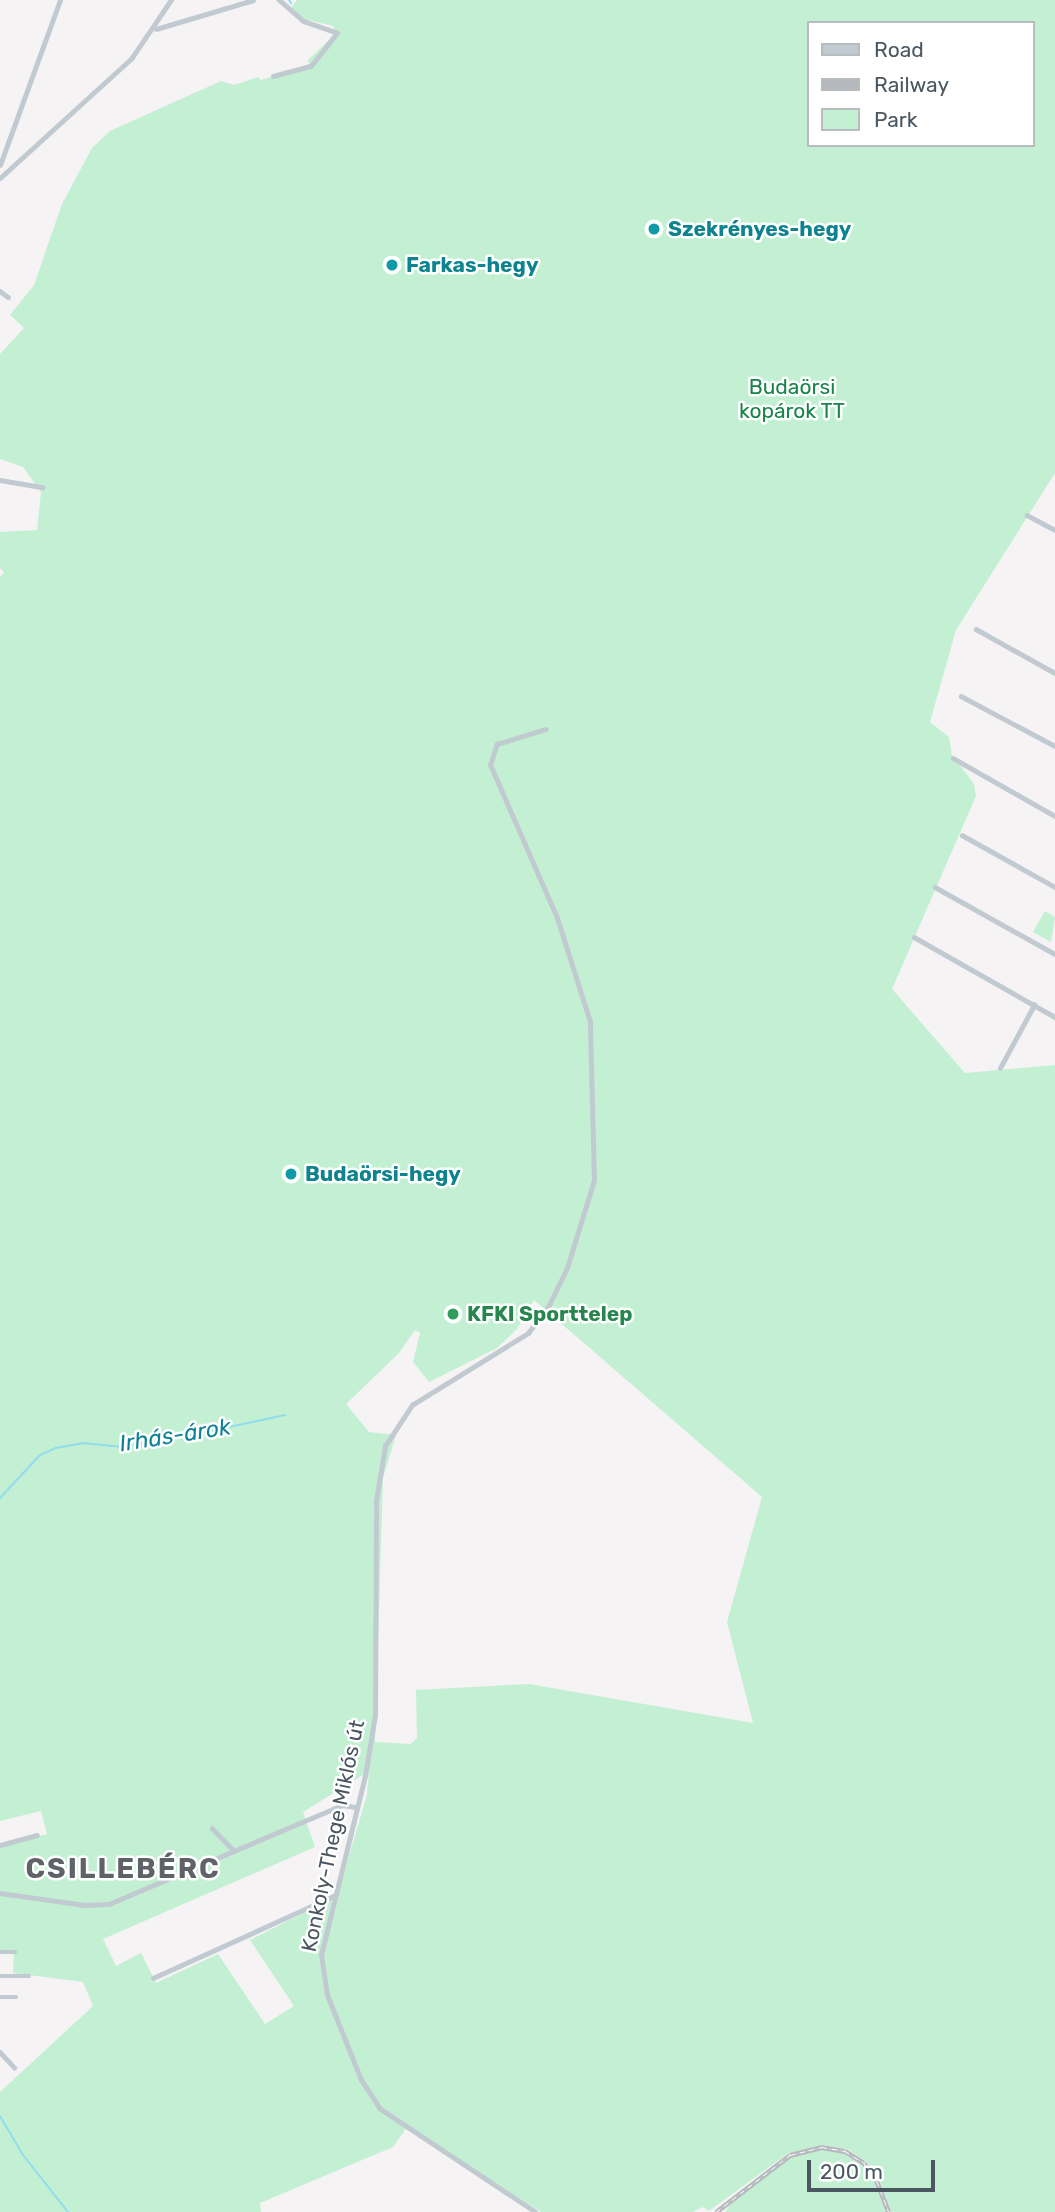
<!DOCTYPE html>
<meta charset="utf-8">
<style>
body{margin:0}
#map{position:relative;width:1055px;height:2212px;overflow:hidden;background:#f5f3f3;font-family:Rubik,sans-serif}
div>[style]{position:absolute}
.green>*{inset:0;background:#c3f0d3}
.stream>*{height:2px;margin:-1px;padding:0 1px;transform-origin:1px;border-radius:1px;background:#91dded}
.minor>*{height:4.5px;margin:-2.25px;padding:0 2.25px;transform-origin:2.25px;border-radius:2.25px;background:#c1cad1}
.rail>*{height:4.5px;margin-top:-2.25px;transform-origin:0;background:repeating-linear-gradient(90deg,#fff 0 5px,#b5b8bd 0 10px);box-sizing:border-box;border-block:2px solid #b5b8bd}
.dots>*{width:19px;height:19px;translate:-50% -50%;box-sizing:border-box;border:4px solid #fff;border-radius:50%}
span{translate:-50% -50%;white-space:nowrap;text-align:center;line-height:1.15;-webkit-text-stroke:5px #fff;paint-order:stroke}
.culture-label{font-size:21px;color:#0d838f;font-weight:700}
.left{translate:0 -50%;text-align:left}
.park-label{font-size:21px;color:#18844a}
.leisure-label{font-size:21px;color:#27864d;font-weight:700}
.street-label{font-size:21px;color:#4a5760}
.water-label{font-size:23px;color:#0e8098;font-style:italic}
.district-label{font-size:28px;color:#5f6368;font-weight:700;letter-spacing:2px}
.legend{position:absolute;left:807px;top:21px;width:228px;height:126px;box-sizing:border-box;background:#fff;border:2px solid #b7bcbf;margin:0;padding:9px 12px;list-style:none;font-size:21px;color:#4a5760}
.legend li{display:flex;align-items:center;gap:14px;height:35px}
.legend b{width:35px;border:2px solid #b7bcbf}
.scale{position:absolute;left:807px;top:2160px;width:128px;height:32px;box-sizing:border-box;border:4px solid #4a5760;border-top:0;padding-left:9px;font-size:21px;line-height:24px;white-space:nowrap;color:#4a5760;-webkit-text-stroke:5px #fff;paint-order:stroke}
</style>
<div id="map">
<div class="green">
<i style="clip-path:polygon(evenodd,297px 0,1055px 0,1055px 473px,956px 630px,930px 722px,949px 737px,952px 755px,974px 784px,976px 796px,892px 989px,965px 1073px,1055px 1065px,1055px 2212px,891px 2212px,881px 2184px,865px 2161px,849px 2150px,824px 2145px,787px 2154px,709px 2211px,703px 2207px,693px 2212px,541px 2212px,407px 2127px,393px 2147px,260px 2203px,261px 2212px,0 2212px,0 2092px,93px 2006px,83px 1982px,13px 1973px,14px 1951px,0 1951px,0 1847px,47px 1834px,41px 1811px,0 1821px,0 577px,4px 573px,0 568px,0 532px,37px 530px,41px 492px,23px 467px,0 459px,0 354px,24px 328px,10px 315px,34px 285px,62px 204px,92px 148px,110px 131px,221px 81px,234px 85px,258px 77px,261px 80px,310px 64px,307px 61px,335px 34px,333px 26px,304px 19px,290px 9px,297px 0,808px 23px,1032px 23px,1032px 145px,808px 145px,808px 23px,297px 0,534px 1300px,762px 1497px,727px 1622px,753px 1723px,529px 1684px,416px 1690px,417px 1738px,411px 1744px,375px 1742px,383px 1478px,396px 1435px,369px 1432px,346px 1404px,399px 1353px,415px 1330px,420px 1333px,413px 1362px,429px 1382px,497px 1348px,517px 1329px,534px 1300px,297px 0,369px 1771px,367px 1795px,337px 1896px,250px 1940px,294px 2006px,265px 2024px,218px 1954px,156px 1983px,141px 1953px,116px 1966px,103px 1939px,315px 1847px,303px 1812px,369px 1771px)"></i>
<i style="clip-path:polygon(1045px 911px,1055px 917px,1051px 942px,1033px 932px)"></i>
<i style="clip-path:polygon(822px 2149px,841px 2152px,862px 2165px,876px 2183px,886px 2212px,725px 2212px,735px 2198px,786px 2158px)"></i>
</div>
<div class="stream">
<i style="left:289px;top:0;width:4px;rotate:56deg"></i>
<i style="left:0;top:1498px;width:59px;rotate:-47.1deg"></i>
<i style="left:40px;top:1455px;width:17px;rotate:-24deg"></i>
<i style="left:56px;top:1448px;width:27px;rotate:-10deg"></i>
<i style="left:83px;top:1443px;width:40px;rotate:5.7deg"></i>
<i style="left:123px;top:1447px;width:39px;rotate:-9deg"></i>
<i style="left:162px;top:1441px;width:126px;rotate:-11.9deg"></i>
<i style="left:0;top:2116px;width:45px;rotate:59.5deg"></i>
<i style="left:23px;top:2155px;width:73px;rotate:51.7deg"></i>
</div>
<div class="minor">
<i style="left:156px;top:29px;width:101px;rotate:-16.6deg"></i>
<i style="left:273px;top:76px;width:39px;rotate:-15deg"></i>
<i style="left:311px;top:66px;width:42px;rotate:-51.8deg"></i>
<i style="left:337px;top:33px;width:36px;rotate:-161deg"></i>
<i style="left:303px;top:21px;width:32px;rotate:-139deg"></i>
<i style="left:0;top:165px;width:176px;rotate:-70deg"></i>
<i style="left:0;top:178px;width:177px;rotate:-42.3deg"></i>
<i style="left:131px;top:59px;width:71px;rotate:-55.9deg"></i>
<i style="left:0;top:291px;width:10px;rotate:37deg"></i>
<i style="left:0;top:480px;width:43px;rotate:9.5deg"></i>
<i style="left:1027px;top:515px;width:32px;rotate:28deg"></i>
<i style="left:976px;top:629px;width:90px;rotate:29.1deg"></i>
<i style="left:961px;top:696px;width:106px;rotate:28deg"></i>
<i style="left:953px;top:758px;width:117px;rotate:29.6deg"></i>
<i style="left:962px;top:835px;width:107px;rotate:29.2deg"></i>
<i style="left:935px;top:887px;width:137px;rotate:29.2deg"></i>
<i style="left:914px;top:937px;width:162px;rotate:29.6deg"></i>
<i style="left:1000px;top:1068px;width:72px;rotate:-61.6deg"></i>
<i style="left:212px;top:1828px;width:32px;rotate:46deg"></i>
<i style="left:0;top:1845px;width:38px;rotate:-15deg"></i>
<i style="left:0;top:1893px;width:85px;rotate:8.1deg"></i>
<i style="left:84px;top:1905px;width:25px;rotate:-2deg"></i>
<i style="left:109px;top:1904px;width:253px;rotate:-23deg"></i>
<i style="left:342px;top:1805px;width:15px;rotate:8deg"></i>
<i style="left:0;top:1952px;width:15px"></i>
<i style="left:0;top:1976px;width:29px"></i>
<i style="left:153px;top:1978px;width:199px;rotate:-24.4deg"></i>
<i style="left:0;top:1997px;width:16px"></i>
<i style="left:0;top:2052px;width:21px;rotate:47deg"></i>
<i style="left:535px;top:2212px;width:186px;rotate:-146.4deg"></i>
<i style="left:380px;top:2109px;width:35px;rotate:-123deg"></i>
<i style="left:361px;top:2080px;width:92px;rotate:-111.8deg"></i>
<i style="left:327px;top:1995px;width:40px;rotate:-98.5deg"></i>
<i style="left:321px;top:1955px;width:184px;rotate:-76.2deg"></i>
<i style="left:365px;top:1776px;width:62px;rotate:-80.7deg"></i>
<i style="left:375px;top:1715px;width:214px;rotate:-89.7deg"></i>
<i style="left:376px;top:1501px;width:56px;rotate:-80.7deg"></i>
<i style="left:385px;top:1446px;width:49px;rotate:-56.6deg"></i>
<i style="left:412px;top:1405px;width:137px;rotate:-31.8deg"></i>
<i style="left:528px;top:1333px;width:35px;rotate:-53deg"></i>
<i style="left:549px;top:1305px;width:41px;rotate:-64.1deg"></i>
<i style="left:567px;top:1268px;width:92px;rotate:-72.9deg"></i>
<i style="left:594px;top:1180px;width:158px;rotate:-91.5deg"></i>
<i style="left:590px;top:1022px;width:109px;rotate:-107.6deg"></i>
<i style="left:557px;top:918px;width:167px;rotate:-113.6deg"></i>
<i style="left:490px;top:765px;width:22px;rotate:-72deg"></i>
<i style="left:497px;top:744px;width:51px;rotate:-17deg"></i>
</div>
<div class="rail">
<i style="left:716px;top:2212px;width:93px;rotate:-37.6deg"></i>
<i style="left:790px;top:2155px;width:33px;rotate:-14deg"></i>
<i style="left:822px;top:2147px;width:23px;rotate:10deg"></i>
<i style="left:845px;top:2151px;width:22px;rotate:32deg"></i>
<i style="left:864px;top:2163px;width:22px;rotate:54deg"></i>
<i style="left:877px;top:2181px;width:33px;rotate:69deg"></i>
</div>
<div class="dots">
<i style="left:654px;top:229px;background:#0f9aa8"></i>
<i style="left:392px;top:265px;background:#0f9aa8"></i>
<i style="left:291px;top:1174px;background:#0f9aa8"></i>
<i style="left:453px;top:1314px;background:#2e9e5b"></i>
</div>
<div class="culture-label">
<span class="left" style="left:668px;top:229px">Szekrényes-hegy</span>
<span class="left" style="left:406px;top:265px">Farkas-hegy</span>
<span class="left" style="left:305px;top:1174px">Budaörsi-hegy</span>
</div>
<div class="park-label">
<span style="left:792px;top:399px">Budaörsi<br>kopárok TT</span>
</div>
<div class="leisure-label">
<span class="left" style="left:467px;top:1314px">KFKI Sporttelep</span>
</div>
<div class="street-label">
<span style="left:333px;top:1836px;rotate:-78deg">Konkoly-Thege Miklós út</span>
</div>
<div class="water-label">
<span style="left:175px;top:1435px;rotate:-9deg">Irhás-árok</span>
</div>
<div class="district-label">
<span style="left:123px;top:1869px">CSILLEBÉRC</span>
</div>
<ul class="legend">
<li><b style="height:9px;background:#c1cad1"></b>Road</li>
<li><b style="height:9px;background:#b5b8bd"></b>Railway</li>
<li><b style="height:19px;background:#c3f0d3"></b>Park</li>
</ul>
<div class="scale">200 m</div>
</div>
